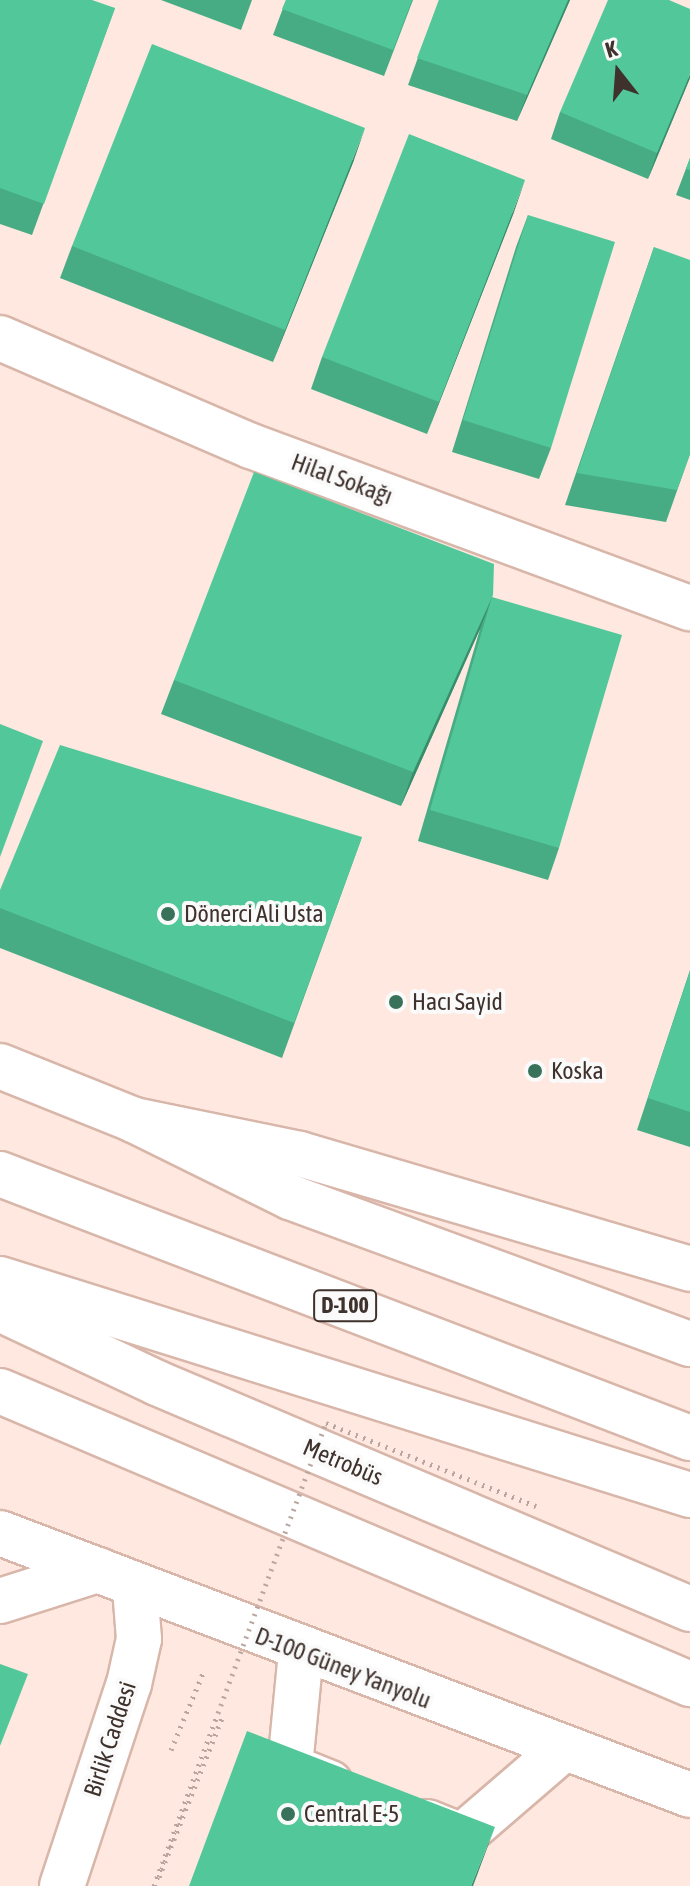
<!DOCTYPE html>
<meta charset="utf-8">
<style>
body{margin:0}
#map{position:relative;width:690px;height:1886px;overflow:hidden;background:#fee8e0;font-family:"Asap Condensed",sans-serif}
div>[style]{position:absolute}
.path>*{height:5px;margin-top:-2.5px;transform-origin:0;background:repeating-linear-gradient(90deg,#b9a59f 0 2px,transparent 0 8px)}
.roads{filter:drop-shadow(2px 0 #d8b6a9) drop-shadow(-2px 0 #d8b6a9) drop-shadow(0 2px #d8b6a9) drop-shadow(0 -2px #d8b6a9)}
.minor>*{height:44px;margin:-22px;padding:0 22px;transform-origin:22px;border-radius:22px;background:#fff}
.major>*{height:44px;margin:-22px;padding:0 22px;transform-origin:22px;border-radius:22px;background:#fff}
.highway>*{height:44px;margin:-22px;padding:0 22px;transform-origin:22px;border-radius:22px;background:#fff}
.path-bridge>*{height:5px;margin-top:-2.5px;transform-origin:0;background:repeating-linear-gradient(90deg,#b9a59f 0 2px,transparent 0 8px)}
.wall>*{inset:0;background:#47ac84}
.shaded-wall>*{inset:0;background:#398c6c}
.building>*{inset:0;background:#52c89a}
.dots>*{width:22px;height:22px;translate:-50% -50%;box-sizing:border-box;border:4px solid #fafafa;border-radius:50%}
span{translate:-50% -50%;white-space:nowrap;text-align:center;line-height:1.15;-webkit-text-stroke:8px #fafafa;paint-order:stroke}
.shield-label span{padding:2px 6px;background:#fafafa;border:2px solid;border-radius:6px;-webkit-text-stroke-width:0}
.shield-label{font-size:22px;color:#3f312c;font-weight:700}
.street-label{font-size:24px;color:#3f312c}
.poi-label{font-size:24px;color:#3f312c}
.left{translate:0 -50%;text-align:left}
.north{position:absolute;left:578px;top:32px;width:80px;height:80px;-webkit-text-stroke:6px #fafafa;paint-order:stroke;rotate:343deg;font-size:22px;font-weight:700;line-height:32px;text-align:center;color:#3f312c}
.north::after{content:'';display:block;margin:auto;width:28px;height:36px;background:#3f312c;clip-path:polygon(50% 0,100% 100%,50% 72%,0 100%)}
</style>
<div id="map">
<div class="path">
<i style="left:171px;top:1750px;width:83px;rotate:-67.4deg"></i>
<i style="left:159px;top:1877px;width:174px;rotate:-68.4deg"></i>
<i style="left:154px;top:1886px;width:184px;rotate:-69.7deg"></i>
</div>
<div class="roads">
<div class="minor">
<i style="left:0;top:338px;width:273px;rotate:23.3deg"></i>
<i style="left:251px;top:446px;width:468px;rotate:20.3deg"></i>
<i style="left:0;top:1279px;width:723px;rotate:17.38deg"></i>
<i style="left:0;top:1309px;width:174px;rotate:25.2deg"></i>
<i style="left:157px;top:1383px;width:579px;rotate:22.98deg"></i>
<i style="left:0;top:1601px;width:103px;rotate:-17.6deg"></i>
<i style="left:301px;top:1652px;width:116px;rotate:95.5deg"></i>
<i style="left:290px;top:1767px;width:43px;rotate:21.8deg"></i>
<i style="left:427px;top:1822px;width:38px;rotate:22deg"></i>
<i style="left:462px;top:1836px;width:132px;rotate:-40.7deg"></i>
<i style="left:62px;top:1886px;width:213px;rotate:-71.7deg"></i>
<i style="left:129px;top:1684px;width:46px;rotate:-77.5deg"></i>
<i style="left:139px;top:1639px;width:51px;rotate:-94.5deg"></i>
</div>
<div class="major">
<i style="left:0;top:1066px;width:144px;rotate:21.9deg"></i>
<i style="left:134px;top:1120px;width:169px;rotate:11.6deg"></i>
<i style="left:300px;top:1154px;width:407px;rotate:16.4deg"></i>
<i style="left:0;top:1533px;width:738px;rotate:20.79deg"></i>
</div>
<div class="highway">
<i style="left:134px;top:1120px;width:174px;rotate:26.3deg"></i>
<i style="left:290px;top:1197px;width:426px;rotate:20.2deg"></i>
<i style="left:0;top:1174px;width:739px;rotate:20.94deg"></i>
<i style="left:0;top:1391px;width:750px;rotate:23.01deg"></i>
</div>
</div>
<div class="path-bridge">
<i style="left:218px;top:1713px;width:309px;rotate:-69.6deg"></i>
<i style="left:326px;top:1423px;width:226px;rotate:21.6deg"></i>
</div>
<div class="wall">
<i style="clip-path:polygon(0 0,115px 8px,32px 235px,0 224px)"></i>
<i style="clip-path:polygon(161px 0,252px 0,241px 30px)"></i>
<i style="clip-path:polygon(286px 0,413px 0,384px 76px,273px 35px)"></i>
<i style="clip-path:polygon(439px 0,570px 0,517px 121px,408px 85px)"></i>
<i style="clip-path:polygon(690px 78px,648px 179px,551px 139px,560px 112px)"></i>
<i style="clip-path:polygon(690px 158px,690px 200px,676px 195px)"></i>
<i style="clip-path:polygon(354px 160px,273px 362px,60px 278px,72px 246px)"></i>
<i style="clip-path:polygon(514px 212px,427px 434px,311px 389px,322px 357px)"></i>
<i style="clip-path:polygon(528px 215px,551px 448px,539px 479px,452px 452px,516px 247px)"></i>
<i style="clip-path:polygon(654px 247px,690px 454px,666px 522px,565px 505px)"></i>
<i style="clip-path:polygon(492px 597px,559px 848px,548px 880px,418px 841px,480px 629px,401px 806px,161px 714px,174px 680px)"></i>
<i style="clip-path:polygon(362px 837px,282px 1058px,0 948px,0 890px)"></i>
<i style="clip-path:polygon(690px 970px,690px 1147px,637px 1130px)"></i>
</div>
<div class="shaded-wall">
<i style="clip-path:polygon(568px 0,570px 0,517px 121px,527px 95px)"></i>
<i style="clip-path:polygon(690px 74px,690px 78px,648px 179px,657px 153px)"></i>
<i style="clip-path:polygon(365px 128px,354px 160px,273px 362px,285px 330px)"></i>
<i style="clip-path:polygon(525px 180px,514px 212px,427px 434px,439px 402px)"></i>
<i style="clip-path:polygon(493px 595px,480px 629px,401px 806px,413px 772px)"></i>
<i style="clip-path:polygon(495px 1827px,473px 1886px,471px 1886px)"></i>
</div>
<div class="building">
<i style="clip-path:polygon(0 0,92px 0,115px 8px,44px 204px,0 188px)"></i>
<i style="clip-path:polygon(286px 0,412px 0,393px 50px,282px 9px)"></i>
<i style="clip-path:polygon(439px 0,568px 0,527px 95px,417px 58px)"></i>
<i style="clip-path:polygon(608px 0,669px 0,690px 9px,690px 74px,657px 153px,560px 112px)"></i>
<i style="clip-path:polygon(152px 44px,365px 128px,285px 330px,72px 246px)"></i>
<i style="clip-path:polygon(409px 134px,525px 180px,439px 402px,322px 357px)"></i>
<i style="clip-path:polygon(690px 158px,690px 170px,686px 169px)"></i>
<i style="clip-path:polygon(528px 215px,615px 242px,551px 448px,463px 420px)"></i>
<i style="clip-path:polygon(654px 247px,690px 260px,690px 454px,677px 490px,577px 473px)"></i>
<i style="clip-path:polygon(254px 472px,494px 564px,493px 595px,413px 772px,174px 680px)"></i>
<i style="clip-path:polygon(492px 597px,622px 635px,559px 848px,430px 810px)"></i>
<i style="clip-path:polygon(0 724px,43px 741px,0 857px)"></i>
<i style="clip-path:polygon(60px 745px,362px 837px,294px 1023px,0 908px,0 890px)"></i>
<i style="clip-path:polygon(690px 971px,690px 1112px,648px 1098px)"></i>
<i style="clip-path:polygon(0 1664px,28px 1674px,0 1746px)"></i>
<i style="clip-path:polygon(247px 1731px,495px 1827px,471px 1886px,189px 1886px)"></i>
</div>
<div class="dots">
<i style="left:168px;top:914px;background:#39725a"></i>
<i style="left:396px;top:1002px;background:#39725a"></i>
<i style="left:535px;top:1071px;background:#39725a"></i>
<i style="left:288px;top:1814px;background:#39725a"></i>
</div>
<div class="shield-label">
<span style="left:345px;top:1306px">D-100</span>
</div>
<div class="street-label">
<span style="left:342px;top:479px;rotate:20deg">Hilal Sokağı</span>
<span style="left:343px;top:1462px;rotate:23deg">Metrobüs</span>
<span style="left:343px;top:1668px;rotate:21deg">D-100 Güney Yanyolu</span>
<span style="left:110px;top:1739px;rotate:-72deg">Birlik Caddesi</span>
</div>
<div class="poi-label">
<span class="left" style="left:184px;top:914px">Dönerci Ali Usta</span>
<span class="left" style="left:412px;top:1002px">Hacı Sayid</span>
<span class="left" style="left:551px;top:1071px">Koska</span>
<span class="left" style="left:304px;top:1814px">Central E-5</span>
</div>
<div class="north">K</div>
</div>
